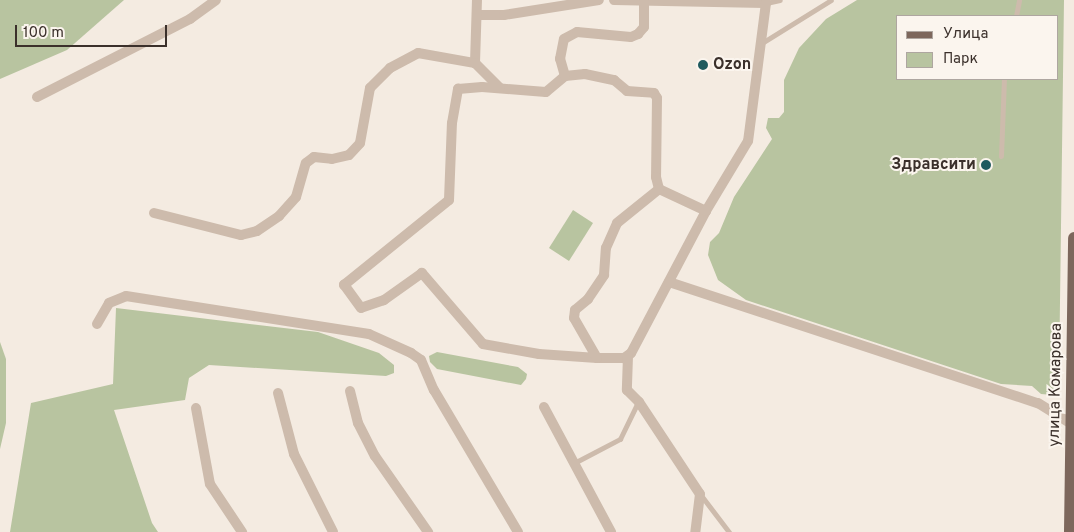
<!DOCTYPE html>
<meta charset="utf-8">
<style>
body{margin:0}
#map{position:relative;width:1074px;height:532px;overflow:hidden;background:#f4ebe1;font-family:Overpass,sans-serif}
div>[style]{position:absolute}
.green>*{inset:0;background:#b8c4a0}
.service>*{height:5px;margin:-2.5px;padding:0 2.5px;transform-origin:2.5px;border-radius:2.5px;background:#cdbbac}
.minor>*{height:10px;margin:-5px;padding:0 5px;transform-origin:5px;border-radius:5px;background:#cdbbac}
.primary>*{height:12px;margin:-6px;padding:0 6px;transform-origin:6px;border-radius:6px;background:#7d675c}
.dots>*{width:14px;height:14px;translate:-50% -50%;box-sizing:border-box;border:2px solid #fbf5ee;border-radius:50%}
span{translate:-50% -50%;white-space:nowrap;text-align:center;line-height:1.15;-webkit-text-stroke:4px #fbf5ee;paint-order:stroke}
.poi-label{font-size:16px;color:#3b302b;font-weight:700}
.left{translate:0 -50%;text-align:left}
.right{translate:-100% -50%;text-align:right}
.street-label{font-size:16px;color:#3b302b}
.legend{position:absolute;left:896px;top:15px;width:162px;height:65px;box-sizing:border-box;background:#fbf5ee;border:1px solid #aea6a0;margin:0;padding:6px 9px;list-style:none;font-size:15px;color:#3b302b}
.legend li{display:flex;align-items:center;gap:10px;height:25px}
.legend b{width:25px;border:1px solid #aea6a0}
.scale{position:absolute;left:15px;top:25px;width:152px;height:22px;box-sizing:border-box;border:2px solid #3b302b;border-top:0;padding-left:6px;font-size:15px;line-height:18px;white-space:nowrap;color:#3b302b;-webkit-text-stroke:4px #fbf5ee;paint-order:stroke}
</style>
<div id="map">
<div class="green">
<i style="clip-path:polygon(0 0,124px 0,67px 50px,0 79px)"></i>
<i style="clip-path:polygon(evenodd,857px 0,1064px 0,1059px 378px,1054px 395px,1041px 394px,1032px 386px,1001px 384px,746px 300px,718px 280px,708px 255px,710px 242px,719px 233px,734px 197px,772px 139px,766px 128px,768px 118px,779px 118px,784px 112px,784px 80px,799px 48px,826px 19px,857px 0,898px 16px,1058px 16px,1058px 79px,898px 79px,898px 16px)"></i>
<i style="clip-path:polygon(573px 210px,593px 223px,569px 261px,549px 248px)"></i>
<i style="clip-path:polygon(116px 308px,318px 332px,379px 353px,394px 365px,394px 373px,386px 376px,209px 365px,189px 378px,185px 400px,114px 410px,152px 523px,158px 532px,10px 532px,31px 403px,113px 384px)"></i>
<i style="clip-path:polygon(0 342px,6px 359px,6px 423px,0 449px)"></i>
<i style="clip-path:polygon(437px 352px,518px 367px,527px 374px,526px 379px,521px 385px,437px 369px,430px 362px,429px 356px)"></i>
</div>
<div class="service">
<i style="left:766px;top:3px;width:14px;rotate:-12deg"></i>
<i style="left:1016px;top:16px;width:16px;rotate:-79deg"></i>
<i style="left:762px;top:43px;width:81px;rotate:-31.9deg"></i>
<i style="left:1001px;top:156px;width:77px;rotate:-87.8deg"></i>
<i style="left:574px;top:463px;width:52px;rotate:-27.6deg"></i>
<i style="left:620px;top:439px;width:41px;rotate:-64.1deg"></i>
<i style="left:700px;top:494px;width:48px;rotate:52.7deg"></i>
</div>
<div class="minor">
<i style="left:614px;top:0;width:152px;rotate:1.1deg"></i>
<i style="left:766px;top:3px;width:139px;rotate:97.4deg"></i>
<i style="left:748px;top:141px;width:82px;rotate:121deg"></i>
<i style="left:706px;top:211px;width:161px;rotate:117.8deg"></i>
<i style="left:631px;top:353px;width:9px;rotate:144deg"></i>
<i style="left:624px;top:358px;width:27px;rotate:180deg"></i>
<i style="left:597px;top:358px;width:58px;rotate:-176.1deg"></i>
<i style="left:539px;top:354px;width:57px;rotate:-169.9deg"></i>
<i style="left:483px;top:344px;width:94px;rotate:-130.7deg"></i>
<i style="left:422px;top:273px;width:47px;rotate:144.6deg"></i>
<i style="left:384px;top:300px;width:24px;rotate:161deg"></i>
<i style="left:361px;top:308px;width:29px;rotate:-126deg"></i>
<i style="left:344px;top:285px;width:135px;rotate:-39deg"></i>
<i style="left:449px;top:200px;width:77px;rotate:-87.8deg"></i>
<i style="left:452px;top:123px;width:35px;rotate:-80deg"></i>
<i style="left:458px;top:89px;width:24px;rotate:-5deg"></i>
<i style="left:482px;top:87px;width:64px;rotate:4.5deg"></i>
<i style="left:546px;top:92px;width:25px;rotate:-40deg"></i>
<i style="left:565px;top:76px;width:20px;rotate:-6deg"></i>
<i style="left:585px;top:74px;width:30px;rotate:12deg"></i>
<i style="left:614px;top:80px;width:17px;rotate:40deg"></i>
<i style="left:627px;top:91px;width:27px;rotate:4deg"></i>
<i style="left:654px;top:93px;width:6px;rotate:59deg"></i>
<i style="left:657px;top:98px;width:79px;rotate:90.7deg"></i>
<i style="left:656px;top:177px;width:12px;rotate:76deg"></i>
<i style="left:659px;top:189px;width:52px;rotate:25.1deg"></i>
<i style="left:477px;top:15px;width:27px"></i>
<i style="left:504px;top:15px;width:96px;rotate:-9deg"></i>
<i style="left:475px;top:63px;width:63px;rotate:-88.2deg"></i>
<i style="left:565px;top:76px;width:18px;rotate:-106deg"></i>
<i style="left:560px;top:59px;width:20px;rotate:-79deg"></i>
<i style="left:564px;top:39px;width:15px;rotate:-28deg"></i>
<i style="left:577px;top:32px;width:54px;rotate:5.3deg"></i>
<i style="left:631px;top:37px;width:8px;rotate:-23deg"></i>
<i style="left:638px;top:34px;width:9px;rotate:-49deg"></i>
<i style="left:644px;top:27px;width:26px;rotate:-90deg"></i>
<i style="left:37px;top:97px;width:172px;rotate:-27deg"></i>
<i style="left:190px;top:19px;width:32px;rotate:-36deg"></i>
<i style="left:154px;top:213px;width:90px;rotate:14.2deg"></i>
<i style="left:241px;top:235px;width:16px;rotate:-14deg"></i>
<i style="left:257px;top:231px;width:27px;rotate:-34deg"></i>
<i style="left:279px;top:216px;width:25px;rotate:-48deg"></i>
<i style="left:296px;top:197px;width:35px;rotate:-74deg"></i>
<i style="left:306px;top:163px;width:10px;rotate:-37deg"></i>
<i style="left:314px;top:157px;width:18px;rotate:6deg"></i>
<i style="left:332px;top:159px;width:17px;rotate:-13deg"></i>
<i style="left:349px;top:155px;width:16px;rotate:-47deg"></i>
<i style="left:360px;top:143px;width:56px;rotate:-79.7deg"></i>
<i style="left:370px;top:88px;width:28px;rotate:-45deg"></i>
<i style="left:390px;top:68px;width:32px;rotate:-28deg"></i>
<i style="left:418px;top:53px;width:58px;rotate:10deg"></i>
<i style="left:475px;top:63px;width:35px;rotate:45deg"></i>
<i style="left:669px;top:282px;width:388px;rotate:18.2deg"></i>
<i style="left:1038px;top:403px;width:40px;rotate:32deg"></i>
<i style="left:97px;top:324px;width:24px;rotate:-60deg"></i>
<i style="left:109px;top:303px;width:18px;rotate:-22deg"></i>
<i style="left:126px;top:296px;width:246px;rotate:8.9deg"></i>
<i style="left:369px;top:334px;width:46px;rotate:24.3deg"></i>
<i style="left:411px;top:353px;width:12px;rotate:35deg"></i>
<i style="left:421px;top:360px;width:33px;rotate:67deg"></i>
<i style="left:434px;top:390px;width:165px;rotate:59.4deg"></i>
<i style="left:628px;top:356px;width:34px;rotate:92deg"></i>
<i style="left:627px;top:390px;width:17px;rotate:45deg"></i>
<i style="left:639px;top:402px;width:110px;rotate:56.5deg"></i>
<i style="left:700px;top:494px;width:38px;rotate:97deg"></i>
<i style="left:597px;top:358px;width:46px;rotate:-119.9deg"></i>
<i style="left:574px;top:318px;width:8px;rotate:-83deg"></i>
<i style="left:575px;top:310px;width:17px;rotate:-40deg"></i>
<i style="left:588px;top:299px;width:29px;rotate:-56deg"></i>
<i style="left:604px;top:275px;width:27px;rotate:-86deg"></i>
<i style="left:606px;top:248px;width:27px;rotate:-66deg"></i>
<i style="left:617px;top:223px;width:54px;rotate:-39deg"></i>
<i style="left:350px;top:391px;width:33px;rotate:76deg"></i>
<i style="left:358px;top:423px;width:37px;rotate:63deg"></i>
<i style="left:375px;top:456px;width:93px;rotate:55.1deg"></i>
<i style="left:278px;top:393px;width:63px;rotate:75.3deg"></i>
<i style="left:294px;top:454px;width:87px;rotate:63.4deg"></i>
<i style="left:544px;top:407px;width:142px;rotate:61.8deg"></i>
<i style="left:196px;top:408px;width:77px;rotate:79.6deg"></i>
<i style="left:210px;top:484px;width:58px;rotate:56.3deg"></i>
</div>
<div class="primary">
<i style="left:1070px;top:532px;width:294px;rotate:-89.2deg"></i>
</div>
<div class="dots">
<i style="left:703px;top:65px;background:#1f5a5e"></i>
<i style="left:986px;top:165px;background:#1f5a5e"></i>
</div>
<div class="poi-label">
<span class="left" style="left:713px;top:65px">Ozon</span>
<span class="right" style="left:976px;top:165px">Здравсити</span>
</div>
<div class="street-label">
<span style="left:1056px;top:385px;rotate:-89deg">улица Комарова</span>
</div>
<ul class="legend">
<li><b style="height:6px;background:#7d675c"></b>Улица</li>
<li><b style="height:14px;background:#b8c4a0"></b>Парк</li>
</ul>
<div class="scale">100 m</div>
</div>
